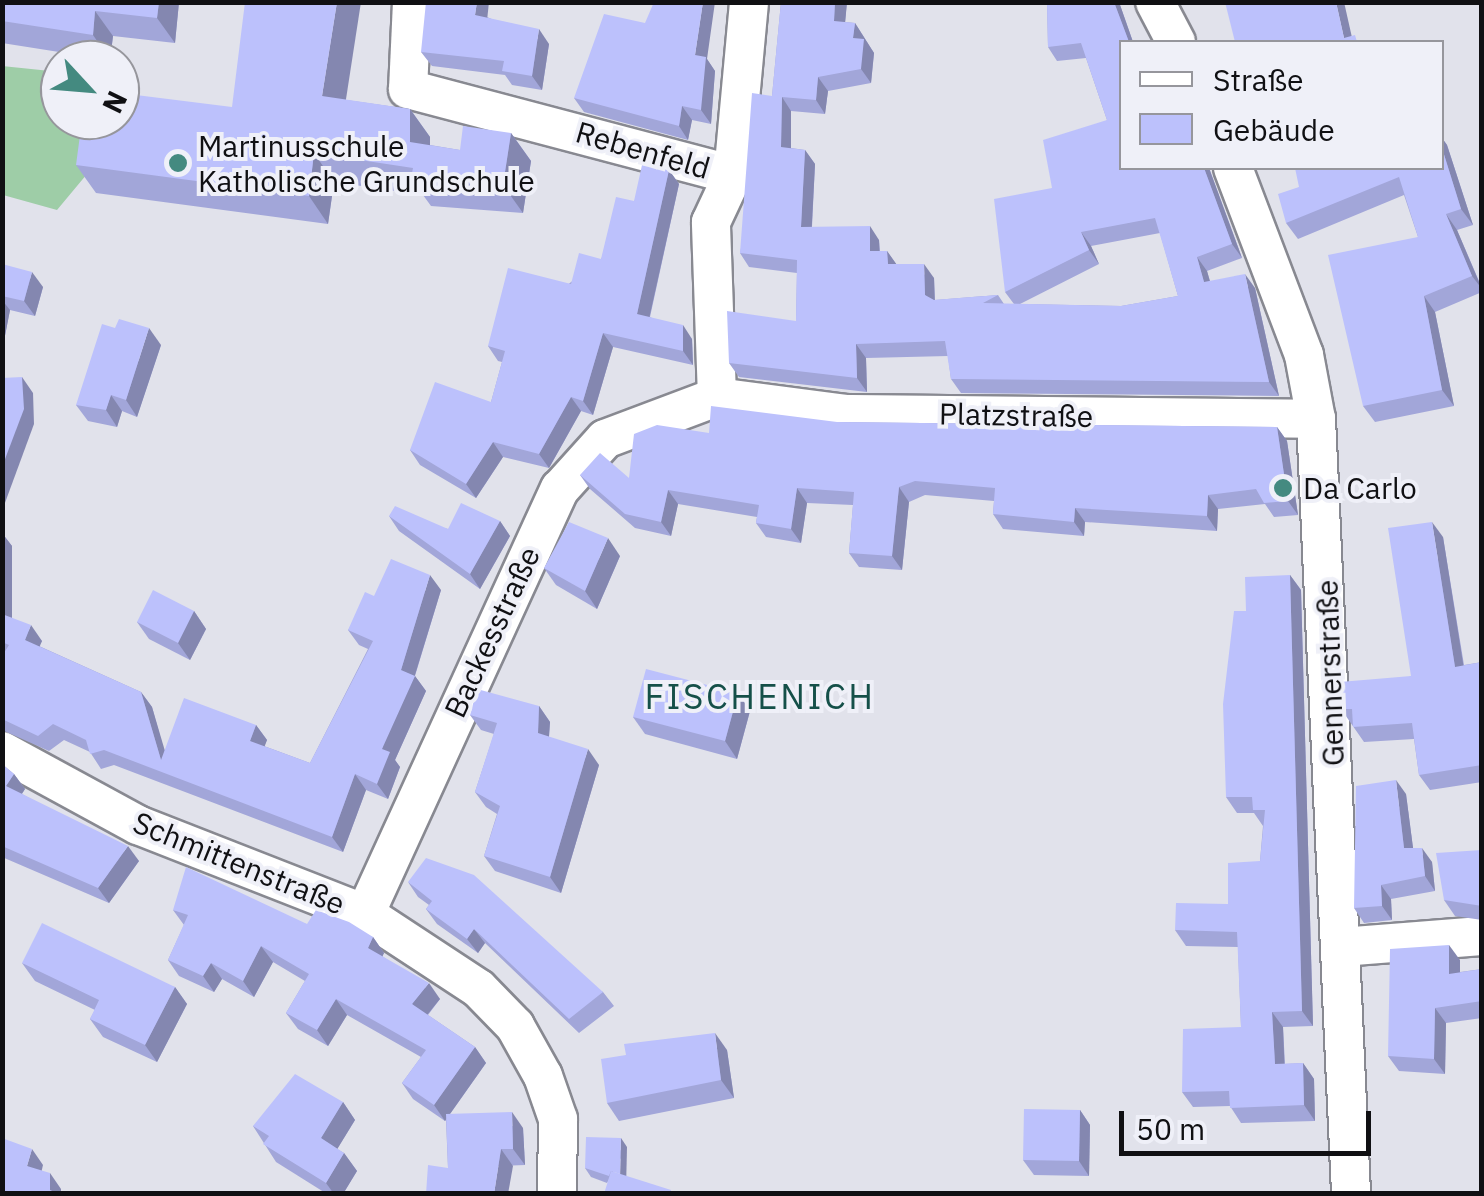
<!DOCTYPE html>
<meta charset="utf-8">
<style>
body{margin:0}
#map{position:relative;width:1484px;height:1196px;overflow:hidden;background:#e1e2eb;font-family:"IBM Plex Sans",sans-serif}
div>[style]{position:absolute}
.green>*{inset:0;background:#9ecda7}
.roads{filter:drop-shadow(2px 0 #888991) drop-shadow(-2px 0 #888991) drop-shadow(0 2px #888991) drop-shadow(0 -2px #888991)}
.minor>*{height:38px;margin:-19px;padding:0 19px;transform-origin:19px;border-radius:19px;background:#fff}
.wall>*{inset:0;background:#a2a6d9}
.shaded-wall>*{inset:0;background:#8487b0}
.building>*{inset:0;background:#bcc1fc}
.dots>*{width:28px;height:28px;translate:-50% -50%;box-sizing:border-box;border:5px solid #eff0f8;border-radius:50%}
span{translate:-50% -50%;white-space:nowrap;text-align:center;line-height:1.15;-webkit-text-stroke:8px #eff0f8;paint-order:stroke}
.poi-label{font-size:30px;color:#101013}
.left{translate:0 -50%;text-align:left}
.street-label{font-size:30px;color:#101013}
.quarter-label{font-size:35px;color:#155049;letter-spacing:2.5px}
.frame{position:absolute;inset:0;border:5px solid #101013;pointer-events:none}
.legend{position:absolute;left:1119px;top:40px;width:325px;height:130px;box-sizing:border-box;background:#eff0f8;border:2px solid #96969c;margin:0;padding:12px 18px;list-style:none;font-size:30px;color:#101013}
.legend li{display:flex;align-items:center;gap:20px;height:50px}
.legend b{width:50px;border:2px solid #96969c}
.north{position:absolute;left:40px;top:40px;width:100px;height:100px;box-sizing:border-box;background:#eff0f8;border:2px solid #96969c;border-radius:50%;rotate:116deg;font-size:28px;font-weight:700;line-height:40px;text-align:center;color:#101013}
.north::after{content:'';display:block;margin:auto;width:35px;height:45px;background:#448a80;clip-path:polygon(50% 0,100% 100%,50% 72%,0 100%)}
.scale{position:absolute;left:1119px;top:1111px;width:252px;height:45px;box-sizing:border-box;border:5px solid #101013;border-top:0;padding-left:12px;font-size:30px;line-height:35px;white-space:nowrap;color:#101013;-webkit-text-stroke:8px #eff0f8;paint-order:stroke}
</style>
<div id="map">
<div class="green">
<i style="clip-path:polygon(2px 66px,60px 72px,60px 120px,100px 120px,92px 168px,57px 210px,3px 195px)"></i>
</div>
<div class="roads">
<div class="minor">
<i style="left:412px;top:2px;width:87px;rotate:92.6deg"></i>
<i style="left:408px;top:89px;width:336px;rotate:14.8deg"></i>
<i style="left:1155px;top:2px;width:45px;rotate:62.3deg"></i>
<i style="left:1233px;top:168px;width:200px;rotate:69.2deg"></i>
<i style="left:1304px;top:355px;width:65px;rotate:79.4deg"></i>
<i style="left:1316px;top:419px;width:776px;rotate:87.41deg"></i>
<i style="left:717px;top:397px;width:175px;rotate:-92deg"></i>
<i style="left:711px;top:222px;width:52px;rotate:-64.9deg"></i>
<i style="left:733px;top:175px;width:174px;rotate:-84.7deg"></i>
<i style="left:2px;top:751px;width:155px;rotate:28.6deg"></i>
<i style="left:138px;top:825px;width:244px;rotate:21.4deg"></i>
<i style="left:365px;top:914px;width:136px;rotate:33.3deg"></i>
<i style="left:479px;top:989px;width:52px;rotate:45.8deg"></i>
<i style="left:515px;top:1026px;width:57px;rotate:60.8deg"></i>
<i style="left:543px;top:1076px;width:46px;rotate:70.8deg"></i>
<i style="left:558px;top:1119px;width:75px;rotate:90.8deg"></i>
<i style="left:365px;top:914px;width:468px;rotate:-65.4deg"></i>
<i style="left:560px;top:489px;width:67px;rotate:-48deg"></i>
<i style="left:605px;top:439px;width:120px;rotate:-20.6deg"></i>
<i style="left:717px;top:397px;width:131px;rotate:7.5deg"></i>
<i style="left:847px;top:414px;width:469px;rotate:0.6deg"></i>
<i style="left:1341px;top:947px;width:141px;rotate:-4.5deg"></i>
</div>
</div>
<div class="wall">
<i style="clip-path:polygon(2px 2px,179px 2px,175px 43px,113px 36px,110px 60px,2px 43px)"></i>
<i style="clip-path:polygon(evenodd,781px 2px,847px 2px,845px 22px,855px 23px,874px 53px,871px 83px,828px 91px,825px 114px,791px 111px,791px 148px,805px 150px,815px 164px,812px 227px,879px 240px,880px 251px,887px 251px,896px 264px,934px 278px,935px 300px,998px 295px,1004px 304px,1014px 304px,1005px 292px,1052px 188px,1107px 120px,1086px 58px,1057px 61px,1048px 47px,1047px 2px,1119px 2px,1133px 42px,1122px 42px,1122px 168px,1209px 168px,1242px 258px,1207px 271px,1210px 281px,1255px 288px,1279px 396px,961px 393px,951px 379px,948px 356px,866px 358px,867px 392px,739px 377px,729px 363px,796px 321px,797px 273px,749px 267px,740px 253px,772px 96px,781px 2px,1160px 233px,1178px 296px,1121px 306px,1020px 304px,1099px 264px,1091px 246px,1160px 233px)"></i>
<i style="clip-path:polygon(487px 17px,549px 44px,542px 90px,512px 85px,505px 75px,432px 66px,421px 52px)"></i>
<i style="clip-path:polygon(707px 59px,715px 71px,711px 124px,692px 120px,688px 140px,584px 112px,574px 98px)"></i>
<i style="clip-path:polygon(346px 100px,410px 109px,430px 137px,430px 145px,460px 150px,511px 133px,531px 161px,523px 213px,431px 206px,423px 195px,334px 182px,328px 224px,96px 193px,76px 165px,232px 107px)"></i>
<i style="clip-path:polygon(1442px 138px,1447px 145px,1473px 225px,1457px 230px,1482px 288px,1482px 292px,1435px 312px,1454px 406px,1375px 422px,1363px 406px,1418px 237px,1404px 195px,1298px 239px,1286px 223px,1299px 187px,1442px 168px)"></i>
<i style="clip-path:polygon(669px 170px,679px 184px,650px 317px,692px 339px,693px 365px,613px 347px,593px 415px,581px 411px,549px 468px,503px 457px,476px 498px,420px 465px,410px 450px,491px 402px,502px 362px,498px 361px,488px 346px,601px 259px,634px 201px)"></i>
<i style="clip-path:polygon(2px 264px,43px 287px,35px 316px,10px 310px,2px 351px)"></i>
<i style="clip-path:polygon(161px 345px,137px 417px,122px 411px,117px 427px,88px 421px,76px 405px)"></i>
<i style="clip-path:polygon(837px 422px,1277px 427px,1287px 441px,1298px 515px,1274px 517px,1265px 504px,1218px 509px,1217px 531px,1085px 522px,1084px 536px,1003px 529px,993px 514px,994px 501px,925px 495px,909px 502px,902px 570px,859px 567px,849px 553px,853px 505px,807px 503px,801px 543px,766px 537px,756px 523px,757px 517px,678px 504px,671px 536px,635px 528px,590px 489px,580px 475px,629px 478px,709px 433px)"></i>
<i style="clip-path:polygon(389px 516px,448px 529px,500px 521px,510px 536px,480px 589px,399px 531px)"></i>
<i style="clip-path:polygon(2px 533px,12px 546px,12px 618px,42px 641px,39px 646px,141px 692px,152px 707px,164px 750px,256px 725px,267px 740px,264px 746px,310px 763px,368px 649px,359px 645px,348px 630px,374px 596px,441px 590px,415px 676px,426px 691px,395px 760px,400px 767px,388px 799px,366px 790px,343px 852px,114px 765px,101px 769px,90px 752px,64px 740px,49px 751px,2px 730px)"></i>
<i style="clip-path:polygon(1443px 537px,1464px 665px,1482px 662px,1482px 782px,1430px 790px,1419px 775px,1414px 739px,1364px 742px,1341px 709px,1411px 676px)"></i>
<i style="clip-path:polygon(620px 556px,597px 609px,556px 585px,544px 568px)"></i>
<i style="clip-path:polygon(1290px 575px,1301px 590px,1313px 1026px,1283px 1027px,1285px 1064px,1303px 1063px,1314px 1079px,1315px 1121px,1241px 1123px,1230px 1106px,1193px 1107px,1182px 1092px,1241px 1027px,1238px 947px,1186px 946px,1175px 930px,1228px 904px,1260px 861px,1263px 826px,1254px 813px,1237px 813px,1226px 797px,1246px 611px)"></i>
<i style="clip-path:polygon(194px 611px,206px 629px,190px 660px,149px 639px,137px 622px)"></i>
<i style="clip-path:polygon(738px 693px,750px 711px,737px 759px,645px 734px,633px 717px)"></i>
<i style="clip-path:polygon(539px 706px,550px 722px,549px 737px,599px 765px,561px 893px,495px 871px,484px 856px,497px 814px,486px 807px,475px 792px,494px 734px,481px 730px,470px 715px)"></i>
<i style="clip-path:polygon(2px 764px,14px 774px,25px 789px,22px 794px,139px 861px,109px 903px,2px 857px)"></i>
<i style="clip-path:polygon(1406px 794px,1413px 848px,1432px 862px,1435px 891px,1391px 899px,1392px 920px,1364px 923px,1354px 908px)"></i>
<i style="clip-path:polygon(1482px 850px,1482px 920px,1455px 916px,1444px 900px)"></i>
<i style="clip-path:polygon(408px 882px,603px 992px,614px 1006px,579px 1033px,485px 943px,478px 953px,437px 924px,426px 909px,429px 905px,418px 897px)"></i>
<i style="clip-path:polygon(173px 910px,307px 924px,373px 937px,384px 953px,382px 956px,440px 999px,428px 1015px,475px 1047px,486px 1063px,450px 1114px,523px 1128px,525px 1165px,448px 1168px,446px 1120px,445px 1121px,413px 1099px,402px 1083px,421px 1057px,347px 1015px,328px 1046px,298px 1029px,286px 1013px,305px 981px,273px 962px,254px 997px,222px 979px,214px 992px,179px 976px,168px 960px,184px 925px)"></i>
<i style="clip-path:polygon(1460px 960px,1460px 972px,1482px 969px,1482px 1018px,1446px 1023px,1445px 1074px,1399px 1071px,1388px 1056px)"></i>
<i style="clip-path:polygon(22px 963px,175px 987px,187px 1004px,157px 1062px,103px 1037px,90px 1019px,95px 1010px,35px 981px)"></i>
<i style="clip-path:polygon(727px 1050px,734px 1098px,619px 1121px,607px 1103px,626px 1055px)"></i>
<i style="clip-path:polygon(343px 1102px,355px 1120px,337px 1149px,344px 1153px,357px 1171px,343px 1194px,327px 1194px,276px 1162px,253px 1126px)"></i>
<i style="clip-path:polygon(1080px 1110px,1090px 1125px,1089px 1176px,1034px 1175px,1023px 1160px)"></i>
<i style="clip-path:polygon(627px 1147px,607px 1183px,591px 1177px,585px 1168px)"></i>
</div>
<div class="shaded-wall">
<i style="clip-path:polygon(159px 2px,179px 2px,175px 43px,157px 18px)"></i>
<i style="clip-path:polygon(337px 2px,361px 2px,342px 125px,322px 96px)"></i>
<i style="clip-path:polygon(477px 2px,489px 2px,486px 30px,475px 15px)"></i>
<i style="clip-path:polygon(703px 2px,715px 2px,707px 59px,715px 71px,711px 124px,701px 110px,695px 55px)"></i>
<i style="clip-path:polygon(835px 2px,847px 2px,844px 35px,834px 21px)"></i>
<i style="clip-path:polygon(1114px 2px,1119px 2px,1133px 42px,1129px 42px)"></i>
<i style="clip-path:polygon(1336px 2px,1344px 2px,1353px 42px,1344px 38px)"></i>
<i style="clip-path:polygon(95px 11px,113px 36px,110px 60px,93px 35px)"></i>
<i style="clip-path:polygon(855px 23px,874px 53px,871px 83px,861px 69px,853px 38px)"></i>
<i style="clip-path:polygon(539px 29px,549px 44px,542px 90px,532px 76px)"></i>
<i style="clip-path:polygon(818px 77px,828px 91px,825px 114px,816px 100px)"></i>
<i style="clip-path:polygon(782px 97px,791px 111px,791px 161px,781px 147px)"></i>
<i style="clip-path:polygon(682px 106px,692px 120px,688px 140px,679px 126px)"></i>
<i style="clip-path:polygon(410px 109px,430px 137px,430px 170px,410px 142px)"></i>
<i style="clip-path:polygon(511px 133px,531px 161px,523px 213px,503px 185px)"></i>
<i style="clip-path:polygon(1442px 138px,1447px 145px,1473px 225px,1461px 209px,1442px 148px)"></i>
<i style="clip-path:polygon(805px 150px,815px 164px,811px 241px,801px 227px)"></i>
<i style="clip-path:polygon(314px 153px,334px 182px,328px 224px,309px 196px)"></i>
<i style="clip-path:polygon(1204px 168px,1209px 168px,1242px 258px,1232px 244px)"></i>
<i style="clip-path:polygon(669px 170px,679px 184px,647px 328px,637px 314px)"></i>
<i style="clip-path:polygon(1446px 214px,1457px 230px,1482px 289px,1472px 276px)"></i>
<i style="clip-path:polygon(870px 226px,879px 240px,880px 265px,870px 251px)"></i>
<i style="clip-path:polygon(1081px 232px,1091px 246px,1099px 264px,1089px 250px)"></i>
<i style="clip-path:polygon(887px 251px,897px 265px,888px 264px)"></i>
<i style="clip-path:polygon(1197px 257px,1207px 271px,1214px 296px,1204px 282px)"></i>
<i style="clip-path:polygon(924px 264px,934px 278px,935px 309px,925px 295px)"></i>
<i style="clip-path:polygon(32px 272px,43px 287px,35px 316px,24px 301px)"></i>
<i style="clip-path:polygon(1245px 274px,1255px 288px,1279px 396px,1269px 382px)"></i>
<i style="clip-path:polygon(1424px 296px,1435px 312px,1454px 406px,1442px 390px)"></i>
<i style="clip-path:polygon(2px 300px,10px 310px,2px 351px)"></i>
<i style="clip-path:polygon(683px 325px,692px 339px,693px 365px,683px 351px)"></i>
<i style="clip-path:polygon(149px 328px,161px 345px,137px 417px,126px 400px)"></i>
<i style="clip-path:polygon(603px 333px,613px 347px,593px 415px,583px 401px)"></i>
<i style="clip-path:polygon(856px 344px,866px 358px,867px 392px,857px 378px)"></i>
<i style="clip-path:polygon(22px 377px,33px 393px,34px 424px,2px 511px,2px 467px)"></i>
<i style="clip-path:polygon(111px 395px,122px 411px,117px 427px,106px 410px)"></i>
<i style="clip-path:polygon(571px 397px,581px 411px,549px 468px,539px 454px)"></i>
<i style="clip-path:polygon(1277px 427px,1287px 441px,1298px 515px,1288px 501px)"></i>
<i style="clip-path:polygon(493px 442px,503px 457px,476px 498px,466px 484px)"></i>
<i style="clip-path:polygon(899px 487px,909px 502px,902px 570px,892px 556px)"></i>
<i style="clip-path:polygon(797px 488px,807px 503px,801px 543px,791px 529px)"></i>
<i style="clip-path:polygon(668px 490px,678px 504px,671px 536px,661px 522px)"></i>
<i style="clip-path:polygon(1208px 495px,1218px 509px,1217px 531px,1207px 516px)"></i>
<i style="clip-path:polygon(1075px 508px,1085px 522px,1084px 536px,1074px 522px)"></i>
<i style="clip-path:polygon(500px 521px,510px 536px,480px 589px,470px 574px)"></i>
<i style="clip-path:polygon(1432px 522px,1443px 537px,1466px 682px,1455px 667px)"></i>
<i style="clip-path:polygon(2px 533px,12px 546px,12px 629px,2px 616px)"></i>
<i style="clip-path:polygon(608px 538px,620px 556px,597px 609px,585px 591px)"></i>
<i style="clip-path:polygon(430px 575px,441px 590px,414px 678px,415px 676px,426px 691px,395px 760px,400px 767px,388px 799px,377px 784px,382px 749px,401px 670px)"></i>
<i style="clip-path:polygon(1290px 575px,1301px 590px,1313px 1026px,1302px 1011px)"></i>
<i style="clip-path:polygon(194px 611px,206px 629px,190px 660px,178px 643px)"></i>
<i style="clip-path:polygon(31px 625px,42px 641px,36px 655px,25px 640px)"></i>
<i style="clip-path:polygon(141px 692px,152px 707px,172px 775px,161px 760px)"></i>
<i style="clip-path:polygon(738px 693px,750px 711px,737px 759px,725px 741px)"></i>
<i style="clip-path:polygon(539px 706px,550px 722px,548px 749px,538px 733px)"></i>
<i style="clip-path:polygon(256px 725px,267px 740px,261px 756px,250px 741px)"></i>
<i style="clip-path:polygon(588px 749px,599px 765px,561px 893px,550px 877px)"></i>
<i style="clip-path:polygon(14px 774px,25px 789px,17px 801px,6px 786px)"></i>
<i style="clip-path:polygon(355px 774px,366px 790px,343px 852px,332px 837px)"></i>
<i style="clip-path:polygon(1396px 780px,1406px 794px,1415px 863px,1404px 848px)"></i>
<i style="clip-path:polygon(128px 846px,139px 861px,109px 903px,98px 888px)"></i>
<i style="clip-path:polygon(1422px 848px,1432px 862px,1435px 891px,1425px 876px)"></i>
<i style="clip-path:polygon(1381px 885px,1391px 899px,1392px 920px,1382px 906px)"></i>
<i style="clip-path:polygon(474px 929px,485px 943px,478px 953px,467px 939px)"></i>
<i style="clip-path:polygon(373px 937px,384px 953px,379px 964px,368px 948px)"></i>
<i style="clip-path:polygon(1449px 945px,1460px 960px,1460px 989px,1449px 974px)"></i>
<i style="clip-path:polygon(261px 946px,273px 962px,254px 997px,243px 981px)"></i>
<i style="clip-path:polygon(211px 963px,222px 979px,214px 992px,203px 976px)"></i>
<i style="clip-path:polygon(429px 983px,440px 999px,423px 1020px,412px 1004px)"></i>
<i style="clip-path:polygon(175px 987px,187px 1004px,157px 1062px,145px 1045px)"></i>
<i style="clip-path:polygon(336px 999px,347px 1015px,328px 1046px,317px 1030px)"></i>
<i style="clip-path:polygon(1435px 1008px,1446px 1023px,1445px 1074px,1434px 1059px)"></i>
<i style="clip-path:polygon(1272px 1012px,1283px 1027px,1285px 1080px,1275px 1064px)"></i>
<i style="clip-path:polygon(715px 1033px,727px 1050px,734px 1098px,721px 1080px)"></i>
<i style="clip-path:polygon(475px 1047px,486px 1063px,445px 1121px,434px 1105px)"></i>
<i style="clip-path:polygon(1303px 1063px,1314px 1079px,1315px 1121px,1304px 1105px)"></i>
<i style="clip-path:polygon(343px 1102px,355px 1120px,333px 1156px,321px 1138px)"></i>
<i style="clip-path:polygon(1080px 1110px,1090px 1125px,1089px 1176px,1079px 1161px)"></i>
<i style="clip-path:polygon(512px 1112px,523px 1128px,525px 1165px,513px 1149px)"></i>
<i style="clip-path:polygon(621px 1138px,627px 1147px,626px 1189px,620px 1180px)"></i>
<i style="clip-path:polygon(32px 1149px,43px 1165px,39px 1182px,27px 1166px)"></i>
<i style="clip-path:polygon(501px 1149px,513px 1166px,508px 1194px,494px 1194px)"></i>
<i style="clip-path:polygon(344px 1153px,357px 1171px,343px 1194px,334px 1194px,326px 1183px)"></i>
<i style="clip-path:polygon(50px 1173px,61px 1189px,61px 1194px,52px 1194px,50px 1190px)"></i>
</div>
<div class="building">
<i style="clip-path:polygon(2px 2px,159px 2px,157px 18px,95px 11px,93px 35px,2px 21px)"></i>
<i style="clip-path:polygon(245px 2px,337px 2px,322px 96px,410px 109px,410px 142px,460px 150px,463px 126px,511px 133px,503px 185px,411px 178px,413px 168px,314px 153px,309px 196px,76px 165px,82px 120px,120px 120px,120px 93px,232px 107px)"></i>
<i style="clip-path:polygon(426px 2px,477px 2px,475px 15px,539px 29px,532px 76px,502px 71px,504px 61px,421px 52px)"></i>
<i style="clip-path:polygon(654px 2px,703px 2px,695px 55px,706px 57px,701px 110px,682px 106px,679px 126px,574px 98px,604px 14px,645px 23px)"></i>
<i style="clip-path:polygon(781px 2px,835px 2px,834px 21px,855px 23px,853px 38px,864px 39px,861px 69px,818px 77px,816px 100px,782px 97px,781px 147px,805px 150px,801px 227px,870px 226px,870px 251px,887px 251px,888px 264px,924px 264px,925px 295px,934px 300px,998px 295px,983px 303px,1121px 306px,1178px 296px,1155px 218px,1081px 232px,1089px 250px,1005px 292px,994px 199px,1052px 188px,1043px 140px,1107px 120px,1081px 43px,1048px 47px,1047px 2px,1114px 2px,1129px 42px,1122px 42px,1122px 168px,1204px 168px,1232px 244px,1197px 257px,1204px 282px,1245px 274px,1269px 382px,951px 379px,945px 341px,856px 344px,857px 378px,729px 363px,727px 311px,796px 321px,797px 260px,740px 253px,752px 93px,772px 96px)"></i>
<i style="clip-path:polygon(1225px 2px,1336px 2px,1344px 38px,1355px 35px,1357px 42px,1235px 42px)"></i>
<i style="clip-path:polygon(1442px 148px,1461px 209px,1446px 214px,1472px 276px,1424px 296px,1442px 390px,1363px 406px,1328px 255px,1418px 237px,1399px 177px,1286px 223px,1278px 194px,1299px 187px,1295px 168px,1442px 168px)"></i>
<i style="clip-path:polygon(642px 165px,669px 170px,637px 314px,683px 325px,683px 351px,603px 333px,583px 401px,571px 397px,539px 454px,493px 442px,466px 484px,410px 450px,435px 382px,491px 402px,505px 351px,488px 346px,508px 268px,571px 284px,579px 253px,601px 259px,616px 197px,634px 201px)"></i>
<i style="clip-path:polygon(2px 264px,32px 272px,24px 301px,2px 296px)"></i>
<i style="clip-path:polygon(119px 319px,149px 328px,126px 400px,111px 395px,106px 410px,76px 405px,102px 324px,115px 328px)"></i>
<i style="clip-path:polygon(22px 377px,24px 409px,2px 467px,2px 378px)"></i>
<i style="clip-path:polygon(711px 406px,837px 422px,1277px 427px,1288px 501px,1264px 503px,1256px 489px,1208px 495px,1207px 516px,1075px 508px,1074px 522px,993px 514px,995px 488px,915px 481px,899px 487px,892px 556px,849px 553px,854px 492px,797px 488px,791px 529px,756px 523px,759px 505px,668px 490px,661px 522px,625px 514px,580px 475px,600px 453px,629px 478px,634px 434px,657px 425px,709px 433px)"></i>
<i style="clip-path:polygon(461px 503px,500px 521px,470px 574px,389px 516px,395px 506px,448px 529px)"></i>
<i style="clip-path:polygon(569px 522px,608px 538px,585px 591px,544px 568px)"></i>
<i style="clip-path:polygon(1432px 522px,1455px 667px,1482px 662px,1482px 765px,1419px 775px,1412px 723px,1353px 727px,1352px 709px,1341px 709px,1340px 682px,1411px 676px,1388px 528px)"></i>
<i style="clip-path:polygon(391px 559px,430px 575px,401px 670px,415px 676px,382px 749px,390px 752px,377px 784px,355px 774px,332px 837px,104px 750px,90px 754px,86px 740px,53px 724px,38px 736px,2px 719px,2px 656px,9px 645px,2px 642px,2px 614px,31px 625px,25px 640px,141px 692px,161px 760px,184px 698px,256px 725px,250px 741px,310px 763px,373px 641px,348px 630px,365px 592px,374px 596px)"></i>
<i style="clip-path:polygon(1290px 575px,1302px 1011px,1272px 1012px,1275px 1064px,1303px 1063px,1304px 1105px,1230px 1108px,1229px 1091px,1182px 1092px,1183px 1029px,1241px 1027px,1237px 932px,1175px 930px,1176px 903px,1228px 904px,1228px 863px,1260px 861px,1265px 810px,1253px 810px,1252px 797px,1226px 797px,1223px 704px,1234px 611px,1246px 611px,1245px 577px)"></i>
<i style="clip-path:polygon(153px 590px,194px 611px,178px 643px,137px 622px)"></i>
<i style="clip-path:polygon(646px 669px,738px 693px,725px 741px,633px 717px)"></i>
<i style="clip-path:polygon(477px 689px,539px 706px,538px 733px,588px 749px,550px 877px,484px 856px,500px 806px,475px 792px,497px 723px,470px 715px)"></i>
<i style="clip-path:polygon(2px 764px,14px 774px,6px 786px,128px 846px,98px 888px,2px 846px)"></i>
<i style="clip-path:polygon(1396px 780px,1404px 848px,1422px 848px,1425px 876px,1381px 885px,1382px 906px,1354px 908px,1356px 786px)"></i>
<i style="clip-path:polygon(1482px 850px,1482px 906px,1444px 900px,1436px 853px)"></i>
<i style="clip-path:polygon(426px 858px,474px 875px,603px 992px,569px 1019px,474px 929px,467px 939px,426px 909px,432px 901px,408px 882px)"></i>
<i style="clip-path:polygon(186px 867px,307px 924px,316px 910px,349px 922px,373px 937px,368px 948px,429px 983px,412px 1004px,475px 1047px,434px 1105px,402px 1083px,426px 1050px,336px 999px,317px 1030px,286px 1013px,309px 974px,261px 946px,243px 981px,211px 963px,203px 976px,168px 960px,188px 915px,173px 910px)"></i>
<i style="clip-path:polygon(42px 923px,175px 987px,145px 1045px,90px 1019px,99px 1000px,22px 963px)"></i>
<i style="clip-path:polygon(1449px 945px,1449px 974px,1482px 969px,1482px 1001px,1435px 1008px,1434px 1059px,1388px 1056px,1390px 949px)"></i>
<i style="clip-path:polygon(715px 1033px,721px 1080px,607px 1103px,601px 1059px,626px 1055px,624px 1044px)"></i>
<i style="clip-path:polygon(295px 1074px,343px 1102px,321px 1138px,344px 1153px,326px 1183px,263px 1144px,269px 1136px,253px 1126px)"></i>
<i style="clip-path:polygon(1024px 1109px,1080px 1110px,1079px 1161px,1023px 1160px)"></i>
<i style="clip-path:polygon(512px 1112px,513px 1149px,501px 1149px,494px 1194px,426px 1194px,428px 1165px,448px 1168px,446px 1114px)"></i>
<i style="clip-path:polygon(586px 1137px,621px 1138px,620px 1174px,611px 1171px,609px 1176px,585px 1168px)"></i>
<i style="clip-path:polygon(2px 1138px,32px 1149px,27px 1166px,50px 1173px,50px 1190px,59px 1194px,2px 1194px)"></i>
<i style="clip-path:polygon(611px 1171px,671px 1190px,670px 1194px,604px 1194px)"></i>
</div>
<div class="dots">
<i style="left:178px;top:163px;background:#448a80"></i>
<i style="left:1283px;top:488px;background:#448a80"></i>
</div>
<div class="poi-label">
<span class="left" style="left:198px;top:163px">Martinusschule<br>Katholische Grundschule</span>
<span class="left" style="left:1303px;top:488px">Da Carlo</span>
</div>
<div class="street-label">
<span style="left:643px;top:150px;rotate:16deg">Rebenfeld</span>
<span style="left:1016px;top:415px;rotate:1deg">Platzstraße</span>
<span style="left:492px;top:632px;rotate:-65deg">Backesstraße</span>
<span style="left:1330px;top:673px;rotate:-92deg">Gennerstraße</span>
<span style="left:239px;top:863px;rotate:22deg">Schmittenstraße</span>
</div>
<div class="quarter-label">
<span style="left:760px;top:696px">FISCHENICH</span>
</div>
<div class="frame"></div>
<ul class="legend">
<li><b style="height:12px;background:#fff"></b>Straße</li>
<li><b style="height:28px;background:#bcc1fc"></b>Gebäude</li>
</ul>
<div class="north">N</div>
<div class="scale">50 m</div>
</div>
